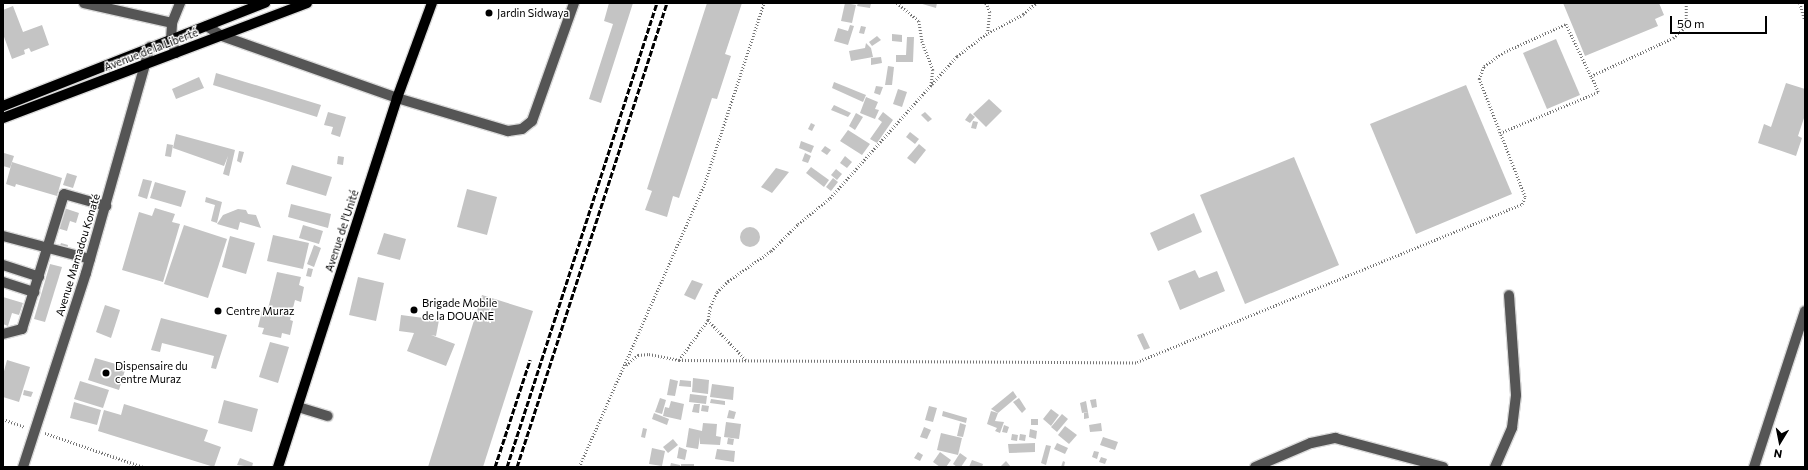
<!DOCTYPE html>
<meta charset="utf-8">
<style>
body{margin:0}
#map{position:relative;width:1808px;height:470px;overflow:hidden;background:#fff;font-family:Commissioner,sans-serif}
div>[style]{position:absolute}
.building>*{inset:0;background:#c4c4c4}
.round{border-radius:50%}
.path>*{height:2.5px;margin-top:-1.25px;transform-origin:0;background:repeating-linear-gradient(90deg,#777 0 1px,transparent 0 3px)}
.roads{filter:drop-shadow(1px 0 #dbdbdb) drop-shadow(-1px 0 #dbdbdb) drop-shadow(0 1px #dbdbdb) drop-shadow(0 -1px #dbdbdb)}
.minor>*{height:10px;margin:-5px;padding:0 5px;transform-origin:5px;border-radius:5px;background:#555}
.major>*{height:10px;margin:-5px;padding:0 5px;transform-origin:5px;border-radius:5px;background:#000}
.rail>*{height:3px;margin-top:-1.5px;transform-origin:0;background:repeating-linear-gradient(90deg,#000 0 6px,transparent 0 8px)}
.dots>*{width:11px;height:11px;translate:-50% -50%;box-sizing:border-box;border:2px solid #fff;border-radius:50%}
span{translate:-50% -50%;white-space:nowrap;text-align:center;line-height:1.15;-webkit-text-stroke:3px #fff;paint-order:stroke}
.poi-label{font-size:11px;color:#000}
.left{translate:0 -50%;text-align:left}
.street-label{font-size:11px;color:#000}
.frame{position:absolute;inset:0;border:4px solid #000;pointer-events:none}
.north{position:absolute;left:1760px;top:422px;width:40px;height:40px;-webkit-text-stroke:3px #fff;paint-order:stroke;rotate:190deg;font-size:11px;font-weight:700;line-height:16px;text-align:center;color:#000}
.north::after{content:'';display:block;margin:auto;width:14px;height:18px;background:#000;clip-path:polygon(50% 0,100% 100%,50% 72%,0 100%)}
.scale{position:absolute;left:1670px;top:16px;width:97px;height:18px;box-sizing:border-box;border:2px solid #000;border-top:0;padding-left:5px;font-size:12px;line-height:14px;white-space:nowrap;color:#000;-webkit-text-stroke:3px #fff;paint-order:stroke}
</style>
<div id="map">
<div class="building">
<i style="clip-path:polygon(609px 3px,633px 3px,601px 103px,589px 99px,613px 24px,604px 21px)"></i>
<i style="clip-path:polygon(707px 3px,742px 3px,725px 54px,731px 56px,717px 99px,712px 98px,679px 198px,673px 196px,667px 217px,645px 210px,652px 191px,647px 189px)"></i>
<i style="clip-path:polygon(845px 3px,856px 5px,852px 23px,841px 21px)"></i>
<i style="clip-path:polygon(858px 3px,871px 3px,870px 8px,857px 6px)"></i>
<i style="clip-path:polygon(919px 3px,937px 3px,936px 8px)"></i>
<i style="clip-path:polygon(1563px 3px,1659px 3px,1664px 15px,1655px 19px,1658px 26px,1585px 56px)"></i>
<i style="clip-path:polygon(13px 6px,23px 32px,42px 25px,49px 45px,31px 52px,29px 48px,24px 50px,25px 54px,12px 59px,3px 34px,3px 10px)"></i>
<i style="clip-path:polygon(850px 25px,854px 26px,848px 45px,834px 41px,838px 28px,848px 31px)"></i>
<i style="clip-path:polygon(861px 26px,866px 27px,864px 34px,859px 33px)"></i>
<i style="clip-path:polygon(892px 34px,902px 35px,902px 42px,892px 41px)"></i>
<i style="clip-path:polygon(877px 36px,881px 40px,872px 46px,869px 42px)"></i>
<i style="clip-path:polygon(907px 37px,914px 37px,913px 62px,896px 62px,896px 55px,906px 55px)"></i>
<i style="clip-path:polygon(1556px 39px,1580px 95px,1547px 109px,1523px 53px)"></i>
<i style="clip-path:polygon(866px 43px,871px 48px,873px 57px,851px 61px,849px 51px,865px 48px)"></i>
<i style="clip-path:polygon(881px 57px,882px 63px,871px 65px,871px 58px)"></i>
<i style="clip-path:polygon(888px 66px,894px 67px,892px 85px,885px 85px)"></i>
<i style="clip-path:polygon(216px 73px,321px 105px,317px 117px,213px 85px)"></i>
<i style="clip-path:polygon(199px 77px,204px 88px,176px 99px,172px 89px)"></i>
<i style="clip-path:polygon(834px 82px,866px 95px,863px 102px,832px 88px)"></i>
<i style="clip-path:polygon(1786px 83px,1805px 89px,1805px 115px,1798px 136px,1802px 138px,1796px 156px,1758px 143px,1764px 124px,1771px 127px)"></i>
<i style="clip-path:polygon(1466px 85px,1512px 194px,1416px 234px,1370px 124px)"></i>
<i style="clip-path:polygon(876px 86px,883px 87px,880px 95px,874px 93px)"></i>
<i style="clip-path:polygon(898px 89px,907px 92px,902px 107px,893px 104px)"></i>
<i style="clip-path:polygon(866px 97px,878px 102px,875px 109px,879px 110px,875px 119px,860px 113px)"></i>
<i style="clip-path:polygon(989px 99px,1002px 111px,986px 127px,973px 114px)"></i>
<i style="clip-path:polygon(834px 105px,851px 113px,848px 117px,831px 110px)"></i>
<i style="clip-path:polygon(328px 112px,346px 117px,340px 137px,331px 134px,333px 127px,324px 125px)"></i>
<i style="clip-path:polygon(883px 112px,893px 120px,877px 143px,870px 139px,882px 122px,878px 119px)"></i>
<i style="clip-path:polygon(925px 112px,932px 119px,928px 122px,921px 115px)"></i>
<i style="clip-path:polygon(856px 113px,863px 117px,855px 130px,849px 126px)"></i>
<i style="clip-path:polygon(970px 113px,975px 117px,970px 123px,965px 120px)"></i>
<i style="clip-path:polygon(973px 121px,978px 122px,976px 129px,971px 128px)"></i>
<i style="clip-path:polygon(811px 123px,815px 125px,812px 131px,808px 129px)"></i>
<i style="clip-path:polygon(848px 130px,870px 144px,862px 155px,840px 141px)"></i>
<i style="clip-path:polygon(910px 132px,919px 139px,915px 144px,906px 137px)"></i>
<i style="clip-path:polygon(176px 134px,235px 150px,229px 176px,223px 174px,228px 156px,224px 166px,173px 148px)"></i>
<i style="clip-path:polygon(801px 141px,814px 146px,811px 153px,799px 148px)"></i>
<i style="clip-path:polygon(167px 144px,173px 145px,171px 157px,165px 156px)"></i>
<i style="clip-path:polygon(919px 144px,926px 150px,915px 164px,907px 158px)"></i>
<i style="clip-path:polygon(825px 146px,831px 150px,827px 155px,821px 151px)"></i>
<i style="clip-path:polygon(239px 151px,244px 152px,241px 163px,237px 161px)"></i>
<i style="clip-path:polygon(4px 153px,14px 156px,10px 168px,3px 166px)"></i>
<i style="clip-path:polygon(805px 153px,811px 156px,808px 163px,802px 161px)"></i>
<i style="clip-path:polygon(338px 156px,344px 157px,343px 165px,337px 164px)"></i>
<i style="clip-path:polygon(845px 156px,852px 162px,847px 168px,840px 163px)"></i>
<i style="clip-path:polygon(1294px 157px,1339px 265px,1245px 304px,1200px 195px)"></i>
<i style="clip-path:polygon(12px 162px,62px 178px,57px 196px,16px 184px,15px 187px,6px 184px)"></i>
<i style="clip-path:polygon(292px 165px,332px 177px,326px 196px,286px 184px)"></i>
<i style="clip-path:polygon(811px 167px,829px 180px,824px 187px,806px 173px)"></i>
<i style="clip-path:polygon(776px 168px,789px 172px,772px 193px,761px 187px)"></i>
<i style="clip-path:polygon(836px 169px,842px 174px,837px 180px,831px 175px)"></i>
<i style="clip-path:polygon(67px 173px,77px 176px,73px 188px,63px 185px)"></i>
<i style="clip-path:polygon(833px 178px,838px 182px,831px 191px,826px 187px)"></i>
<i style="clip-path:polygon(143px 179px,152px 181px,147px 199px,138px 196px)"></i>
<i style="clip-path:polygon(155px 182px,186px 191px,181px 207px,150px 198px)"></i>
<i style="clip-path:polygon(467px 189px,497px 197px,487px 235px,457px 227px)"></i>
<i style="clip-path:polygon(206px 197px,222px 202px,217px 223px,211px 221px,215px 205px,205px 202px)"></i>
<i style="clip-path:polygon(291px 204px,331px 214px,328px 228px,288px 217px)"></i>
<i style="clip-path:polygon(64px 208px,79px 213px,76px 223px,70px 221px,67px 231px,57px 228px)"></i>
<i style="clip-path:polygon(155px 208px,175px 214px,172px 222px,180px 224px,163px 282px,122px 270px,139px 212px,152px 216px)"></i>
<i style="clip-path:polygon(238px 209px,246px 210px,248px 214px,256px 215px,261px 228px,240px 222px,238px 230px,217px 224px,223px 215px)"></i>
<i style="clip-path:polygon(1194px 213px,1202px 232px,1158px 251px,1150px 233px)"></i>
<i style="clip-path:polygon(184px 225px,227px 239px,208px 298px,164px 284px)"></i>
<i style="clip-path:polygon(303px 225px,323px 231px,319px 244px,299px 238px)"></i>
<i class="round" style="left:740px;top:227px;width:20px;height:20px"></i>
<i style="clip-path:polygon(384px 233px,406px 239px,400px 260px,377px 254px)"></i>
<i style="clip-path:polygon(273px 235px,309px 243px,303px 269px,267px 261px)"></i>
<i style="clip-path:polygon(230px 236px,255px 243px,246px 274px,222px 267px)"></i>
<i style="clip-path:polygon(61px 243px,68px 245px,67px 250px,59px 248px)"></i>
<i style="clip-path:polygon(314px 245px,321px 248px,314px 267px,307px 264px)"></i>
<i style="clip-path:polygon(50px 264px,62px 267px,45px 322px,34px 319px)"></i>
<i style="clip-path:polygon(308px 268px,313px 269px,311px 277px,306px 276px)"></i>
<i style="clip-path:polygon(1195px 270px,1199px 278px,1217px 271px,1225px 291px,1180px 310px,1168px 281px)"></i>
<i style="clip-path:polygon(277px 272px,301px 277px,299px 285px,304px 287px,301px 302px,295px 300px,290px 320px,293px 321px,290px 335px,282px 333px,281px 338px,262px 334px,264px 328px,258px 327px,262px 311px,267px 313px)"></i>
<i style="clip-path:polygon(358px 277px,384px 283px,376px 321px,349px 315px)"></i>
<i style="clip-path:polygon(692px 280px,703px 284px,695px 300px,684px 295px)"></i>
<i style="clip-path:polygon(482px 295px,533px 311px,483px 467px,428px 467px)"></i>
<i style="clip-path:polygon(3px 297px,23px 303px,19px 315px,12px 313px,8px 326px,3px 324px)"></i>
<i style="clip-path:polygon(105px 305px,120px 310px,111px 338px,96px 332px)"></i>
<i style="clip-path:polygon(401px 315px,439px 320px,436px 336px,431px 335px,455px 344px,446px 366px,407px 351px,414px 333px,399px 331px)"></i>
<i style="clip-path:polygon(161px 318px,227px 335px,216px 369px,211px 368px,214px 356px,162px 343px,160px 352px,151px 350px)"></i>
<i style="clip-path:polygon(1143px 333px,1150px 348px,1144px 350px,1137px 335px)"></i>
<i style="clip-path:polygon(270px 342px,289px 347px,278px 383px,259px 377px)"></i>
<i style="clip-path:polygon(95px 358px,126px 367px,119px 390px,88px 380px)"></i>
<i style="clip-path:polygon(7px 360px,30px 367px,19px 402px,3px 397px,3px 375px)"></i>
<i style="clip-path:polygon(693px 378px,709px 380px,708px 394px,692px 392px)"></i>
<i style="clip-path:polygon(670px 379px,678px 381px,675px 396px,667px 395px)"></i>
<i style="clip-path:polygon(680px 380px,691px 381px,691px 387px,679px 386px)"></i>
<i style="clip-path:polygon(80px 381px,109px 390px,103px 408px,74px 399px)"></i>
<i style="clip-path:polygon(712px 384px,734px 387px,733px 400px,710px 397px)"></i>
<i style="clip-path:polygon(24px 390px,33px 392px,31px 397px,23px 395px)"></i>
<i style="clip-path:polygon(1013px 391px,1017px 397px,998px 413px,991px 409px)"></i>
<i style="clip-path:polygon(690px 394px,707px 396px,706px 404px,689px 402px)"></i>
<i style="clip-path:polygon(660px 398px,666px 400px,662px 414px,655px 412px)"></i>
<i style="clip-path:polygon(1019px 398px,1026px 409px,1022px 413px,1013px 402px)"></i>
<i style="clip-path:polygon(711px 399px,725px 401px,725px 405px,710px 403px)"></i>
<i style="clip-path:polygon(1096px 399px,1097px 407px,1092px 408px,1090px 400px)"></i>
<i style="clip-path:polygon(224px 400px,258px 409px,252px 432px,218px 423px)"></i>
<i style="clip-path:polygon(671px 401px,684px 404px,681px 420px,663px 416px,665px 407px,669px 408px)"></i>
<i style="clip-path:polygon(1086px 401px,1088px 412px,1082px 413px,1080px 403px)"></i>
<i style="clip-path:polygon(74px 402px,101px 410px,97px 425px,70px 418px)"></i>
<i style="clip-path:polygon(124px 404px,208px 430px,204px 441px,221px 447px,214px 467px,98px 431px,104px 410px,121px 415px)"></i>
<i style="clip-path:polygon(694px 404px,700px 404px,699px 413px,692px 412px)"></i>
<i style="clip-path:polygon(702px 405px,709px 406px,708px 412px,701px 411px)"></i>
<i style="clip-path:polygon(929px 406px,937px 408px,933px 422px,925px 420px)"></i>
<i style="clip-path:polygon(1051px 409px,1059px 415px,1051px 426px,1043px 419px)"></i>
<i style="clip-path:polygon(729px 410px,736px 412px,734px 419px,727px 418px)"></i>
<i style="clip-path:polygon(943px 411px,967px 418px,966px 423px,942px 416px)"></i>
<i style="clip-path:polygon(991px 411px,998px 413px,995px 421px,1004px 422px,1000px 433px,995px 431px,997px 428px,987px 424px)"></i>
<i style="clip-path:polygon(1088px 412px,1089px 418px,1084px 419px,1084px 413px)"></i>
<i style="clip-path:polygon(654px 413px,669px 419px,667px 425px,652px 419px)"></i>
<i style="clip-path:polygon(1062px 414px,1068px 419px,1057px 432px,1051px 427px)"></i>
<i style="clip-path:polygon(1031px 419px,1038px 419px,1038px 425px,1031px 425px)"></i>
<i style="clip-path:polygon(726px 422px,741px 424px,739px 439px,724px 437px)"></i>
<i style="clip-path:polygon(703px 423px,717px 424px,716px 436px,721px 437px,720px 445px,700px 444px,700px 437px,698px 449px,686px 447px,689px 428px,702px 431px)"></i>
<i style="clip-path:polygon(960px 423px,966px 425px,963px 437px,957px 436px)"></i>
<i style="clip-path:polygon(1101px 423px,1102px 431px,1090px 432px,1089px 425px)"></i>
<i style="clip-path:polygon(1004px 425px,1009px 427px,1007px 433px,1002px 432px)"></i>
<i style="clip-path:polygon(1065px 426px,1077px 435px,1069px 444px,1058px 435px)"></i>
<i style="clip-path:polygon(924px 427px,931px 430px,927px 439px,920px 437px)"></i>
<i style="clip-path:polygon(643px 428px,647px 429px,645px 438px,641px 437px)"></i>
<i style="clip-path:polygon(1030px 429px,1037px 431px,1036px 439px,1029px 437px)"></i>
<i style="clip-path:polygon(941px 433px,962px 438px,958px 455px,937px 450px)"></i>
<i style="clip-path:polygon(1012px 434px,1018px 435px,1017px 441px,1011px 440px)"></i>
<i style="clip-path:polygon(1020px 434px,1026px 435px,1025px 441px,1019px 440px)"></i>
<i style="clip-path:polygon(1103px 437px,1118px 442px,1115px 450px,1100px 445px)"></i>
<i style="clip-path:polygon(728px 438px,734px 439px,733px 445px,727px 444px)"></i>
<i style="clip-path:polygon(673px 439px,678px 445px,668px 453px,663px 447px)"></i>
<i style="clip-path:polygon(1035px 443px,1035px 452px,1009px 453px,1008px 444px)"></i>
<i style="clip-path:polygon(1057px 443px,1068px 448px,1065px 454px,1054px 449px)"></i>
<i style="clip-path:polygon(1046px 445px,1051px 446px,1046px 465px,1041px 463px)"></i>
<i style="clip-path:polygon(679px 447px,687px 450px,685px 460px,677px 458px)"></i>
<i style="clip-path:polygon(652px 448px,665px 451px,662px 466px,649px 464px)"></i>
<i style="clip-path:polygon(717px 449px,735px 451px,734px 462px,715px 459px)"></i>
<i style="clip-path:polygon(1094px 451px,1099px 452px,1097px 459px,1092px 457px)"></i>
<i style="clip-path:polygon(918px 452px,923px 455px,920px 461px,914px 458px)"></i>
<i style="clip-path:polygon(940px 452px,951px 460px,946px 467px,940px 467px,933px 462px)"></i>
<i style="clip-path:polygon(960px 453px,967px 458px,961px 467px,957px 467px,953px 464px)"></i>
<i style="clip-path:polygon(1101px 457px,1107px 459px,1105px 464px,1099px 462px)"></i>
<i style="clip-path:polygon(240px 458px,253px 463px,252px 467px,237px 465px)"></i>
<i style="clip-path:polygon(972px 460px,983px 464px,982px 467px,969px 467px)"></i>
<i style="clip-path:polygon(1006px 461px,1011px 467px,1000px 467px)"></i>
<i style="clip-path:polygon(1063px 461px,1065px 462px,1064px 467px,1061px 467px)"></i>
<i style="clip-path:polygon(671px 463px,680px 465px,680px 467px,670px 467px)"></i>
<i style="clip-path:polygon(681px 464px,694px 464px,694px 467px,681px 467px)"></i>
</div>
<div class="path">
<i style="left:897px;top:3px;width:28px;rotate:39deg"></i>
<i style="left:919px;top:21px;width:20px;rotate:81deg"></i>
<i style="left:922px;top:41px;width:31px;rotate:69deg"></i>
<i style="left:933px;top:70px;width:16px;rotate:97deg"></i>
<i style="left:986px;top:3px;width:10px;rotate:66deg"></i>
<i style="left:990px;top:12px;width:20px;rotate:96deg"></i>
<i style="left:1800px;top:3px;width:18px;rotate:74deg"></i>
<i style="left:1500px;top:133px;width:106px;rotate:-22.7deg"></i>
<i style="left:1598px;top:92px;width:17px;rotate:-114deg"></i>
<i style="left:708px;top:320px;width:55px;rotate:46.5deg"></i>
<i style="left:679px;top:360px;width:49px;rotate:-54.1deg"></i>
<i style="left:708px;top:320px;width:13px;rotate:-81deg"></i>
<i style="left:710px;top:307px;width:17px;rotate:-65deg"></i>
<i style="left:717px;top:292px;width:16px;rotate:-45deg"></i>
<i style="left:728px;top:281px;width:52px;rotate:-34.9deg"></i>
<i style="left:771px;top:251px;width:38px;rotate:-45deg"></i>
<i style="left:798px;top:224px;width:41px;rotate:-39.1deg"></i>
<i style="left:830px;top:198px;width:191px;rotate:-48.2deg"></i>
<i style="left:957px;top:56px;width:39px;rotate:-37deg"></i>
<i style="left:988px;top:33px;width:40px;rotate:-28deg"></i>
<i style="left:1023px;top:14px;width:17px;rotate:-40deg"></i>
<i style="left:626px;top:365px;width:16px;rotate:-40deg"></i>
<i style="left:638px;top:355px;width:11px;rotate:-5deg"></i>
<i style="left:649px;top:354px;width:31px;rotate:11deg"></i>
<i style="left:679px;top:360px;width:458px;rotate:0.3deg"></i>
<i style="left:1137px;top:362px;width:416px;rotate:-22.3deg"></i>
<i style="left:1522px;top:204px;width:8px;rotate:-67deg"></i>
<i style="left:1525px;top:197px;width:127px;rotate:-111.3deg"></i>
<i style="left:1479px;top:79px;width:14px;rotate:-69deg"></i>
<i style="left:1484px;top:66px;width:24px;rotate:-35deg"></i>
<i style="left:1504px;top:52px;width:68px;rotate:-24.3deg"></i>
<i style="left:1566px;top:24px;width:58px;rotate:64.3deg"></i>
<i style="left:1591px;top:76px;width:90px;rotate:-24.9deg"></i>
<i style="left:1673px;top:38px;width:15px;rotate:-42deg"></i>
<i style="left:1684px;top:28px;width:9px;rotate:-77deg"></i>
<i style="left:1686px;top:19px;width:16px;rotate:-90deg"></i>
<i style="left:3px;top:419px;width:23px;rotate:20deg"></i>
<i style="left:45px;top:433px;width:104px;rotate:19.1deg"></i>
<i style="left:579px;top:467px;width:312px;rotate:-66.1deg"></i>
<i style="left:705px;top:182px;width:188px;rotate:-71.8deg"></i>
</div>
<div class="roads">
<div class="minor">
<i style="left:84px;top:3px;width:90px;rotate:12.8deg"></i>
<i style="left:207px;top:26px;width:18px;rotate:34deg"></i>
<i style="left:222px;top:36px;width:186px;rotate:19.5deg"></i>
<i style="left:397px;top:98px;width:116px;rotate:16.6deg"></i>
<i style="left:508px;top:131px;width:14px;rotate:-8deg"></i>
<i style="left:522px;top:129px;width:13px;rotate:-39deg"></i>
<i style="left:532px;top:121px;width:125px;rotate:-70.4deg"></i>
<i style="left:176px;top:53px;width:15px;rotate:-110deg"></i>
<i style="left:171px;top:39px;width:16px;rotate:-86deg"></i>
<i style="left:172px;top:23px;width:22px;rotate:-68deg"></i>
<i style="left:3px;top:236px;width:90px;rotate:14.8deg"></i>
<i style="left:3px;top:265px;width:38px;rotate:18deg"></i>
<i style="left:3px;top:282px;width:33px;rotate:18deg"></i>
<i style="left:3px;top:334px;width:20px;rotate:-15deg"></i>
<i style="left:22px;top:329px;width:141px;rotate:-72.7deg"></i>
<i style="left:64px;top:194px;width:44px;rotate:15.9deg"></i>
<i style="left:298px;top:407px;width:31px;rotate:17deg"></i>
<i style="left:23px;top:467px;width:204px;rotate:-72deg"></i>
<i style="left:86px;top:273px;width:235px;rotate:-74.2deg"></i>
<i style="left:1255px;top:467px;width:61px;rotate:-23.2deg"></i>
<i style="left:1311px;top:443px;width:25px;rotate:-12deg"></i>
<i style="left:1335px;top:438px;width:112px;rotate:15deg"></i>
<i style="left:1495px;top:467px;width:43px;rotate:-66.4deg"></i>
<i style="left:1512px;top:428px;width:33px;rotate:-83deg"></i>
<i style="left:1516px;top:395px;width:100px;rotate:-94deg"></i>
<i style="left:1754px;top:467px;width:164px;rotate:-71.9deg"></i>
</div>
<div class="major">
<i style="left:3px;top:106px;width:282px;rotate:-21.5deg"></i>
<i style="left:3px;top:118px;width:325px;rotate:-20.7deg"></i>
<i style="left:278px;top:467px;width:388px;rotate:-72.1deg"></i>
<i style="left:397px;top:98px;width:101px;rotate:-69.8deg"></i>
</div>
</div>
<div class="rail">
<i style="left:495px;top:467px;width:113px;rotate:-71.9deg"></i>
<i style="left:507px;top:467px;width:488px;rotate:-72.1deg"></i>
<i style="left:517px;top:467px;width:488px;rotate:-72.1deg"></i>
</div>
<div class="dots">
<i style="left:489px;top:13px;background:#000"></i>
<i style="left:414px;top:310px;background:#000"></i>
<i style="left:218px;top:311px;background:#000"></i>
<i style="left:106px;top:373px;background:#000"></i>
</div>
<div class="poi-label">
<span class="left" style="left:497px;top:13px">Jardin Sidwaya</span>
<span class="left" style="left:422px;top:310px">Brigade Mobile<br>de la DOUANE</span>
<span class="left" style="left:226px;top:311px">Centre Muraz</span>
<span class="left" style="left:115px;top:373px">Dispensaire du<br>centre Muraz</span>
</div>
<div class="street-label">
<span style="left:151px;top:50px;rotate:-21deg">Avenue de la Liberté</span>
<span style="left:342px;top:231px;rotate:-72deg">Avenue de l'Unité</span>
<span style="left:78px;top:255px;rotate:-73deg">Avenue Mamadou Konaté</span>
</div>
<div class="frame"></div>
<div class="north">N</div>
<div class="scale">50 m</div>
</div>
